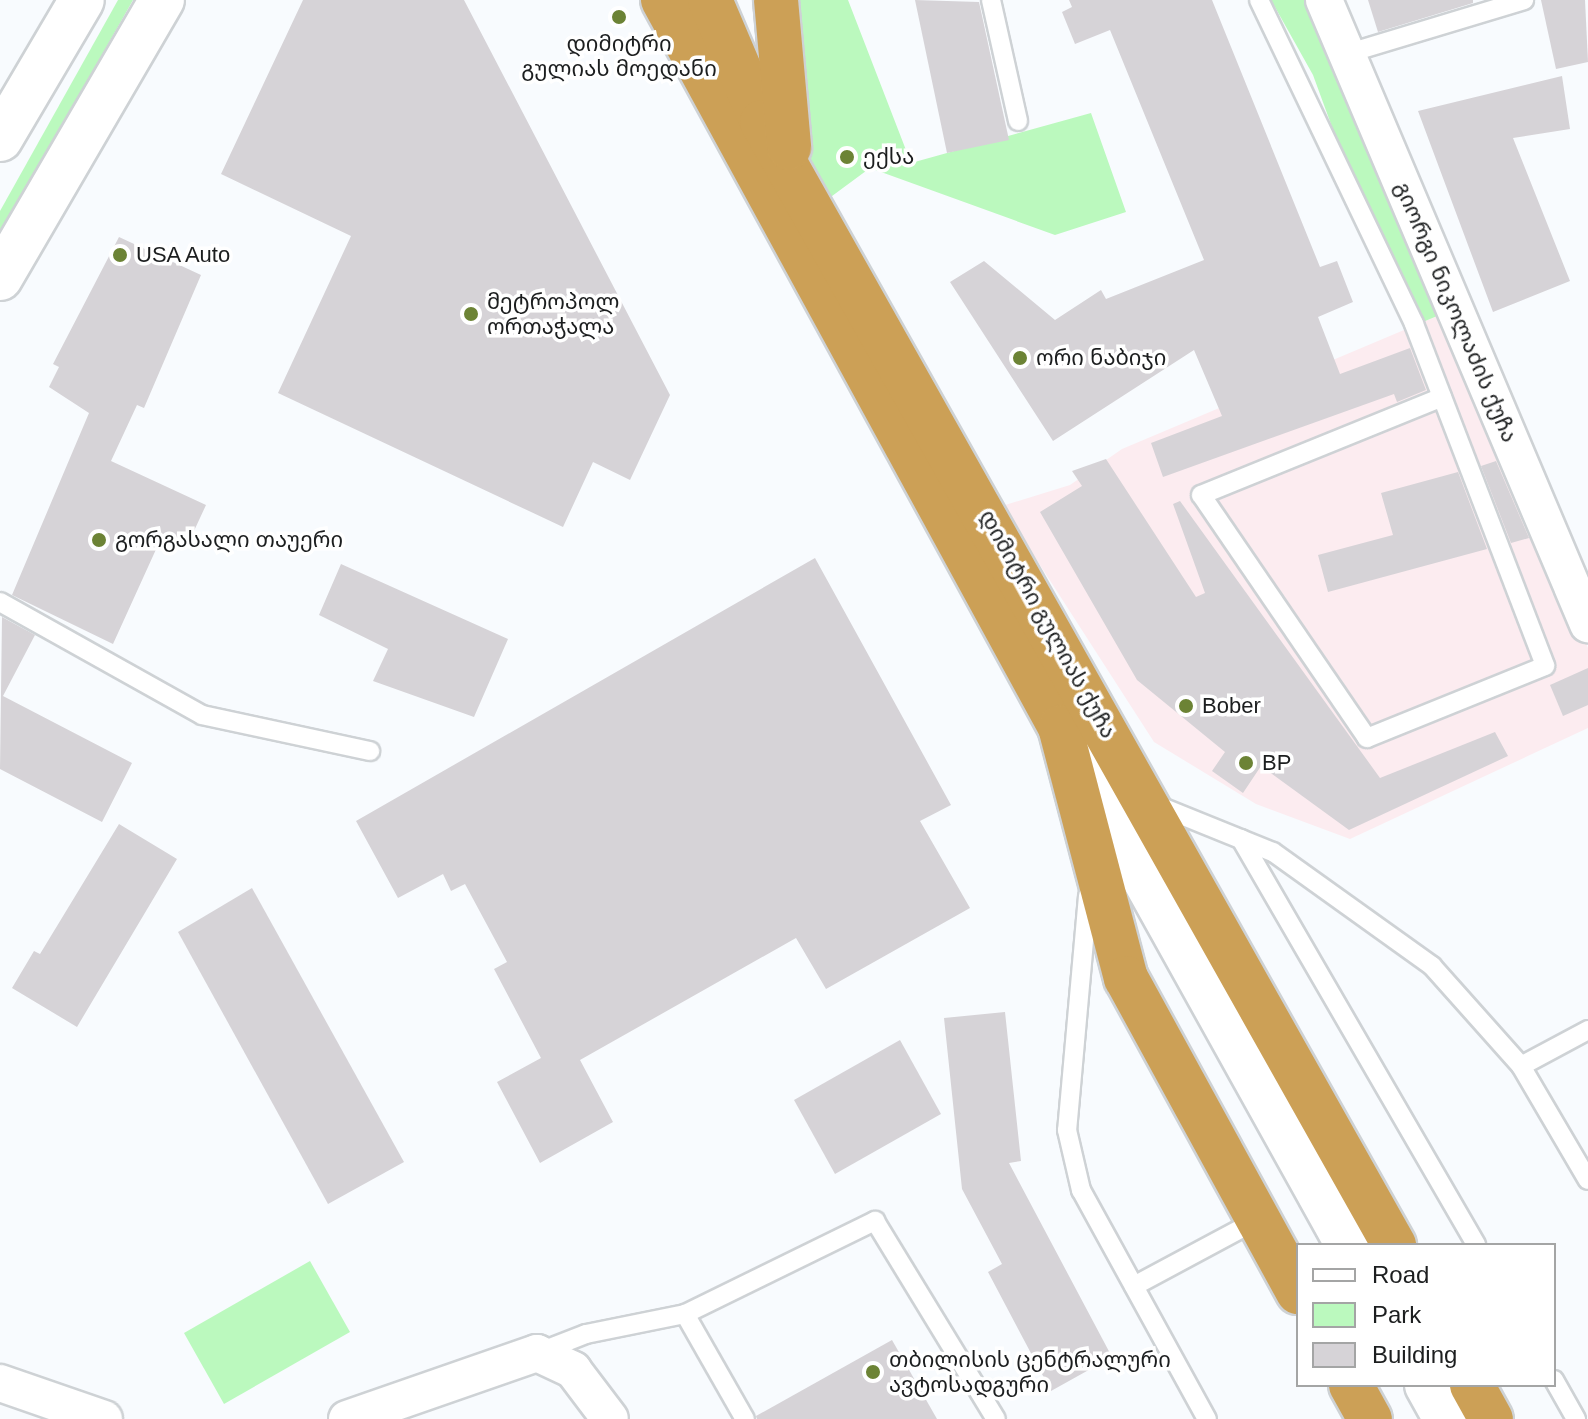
<!DOCTYPE html>
<meta charset="utf-8">
<style>
body{margin:0}
#map{position:relative;width:1588px;height:1419px;overflow:hidden;background:#f8fbfe;font-family:Helvetica,"Noto Sans Georgian",sans-serif}
div>[style]{position:absolute}
.commercial>*{inset:0;background:#fcecf0}
.green>*{inset:0;background:#bbf9be}
.building>*{inset:0;background:#d6d3d7}
.roads{filter:drop-shadow(2px 0 #ced2d5) drop-shadow(-2px 0 #ced2d5) drop-shadow(0 2px #ced2d5) drop-shadow(0 -2px #ced2d5)}
.service>*{height:18px;margin:-9px;padding:0 9px;transform-origin:9px;border-radius:9px;background:#fff}
.minor>*{height:36px;margin:-18px;padding:0 18px;transform-origin:18px;border-radius:18px;background:#fff}
.tertiary>*{height:44px;margin:-22px;padding:0 22px;transform-origin:22px;border-radius:22px;background:#fff}
.secondary>*{height:44px;margin:-22px;padding:0 22px;transform-origin:22px;border-radius:22px;background:#fff}
.trunk>*{height:44px;margin:-22px;padding:0 22px;transform-origin:22px;border-radius:22px;background:#cca056}
.dots>*{width:22px;height:22px;translate:-50% -50%;box-sizing:border-box;border:4px solid #fff;border-radius:50%}
span{translate:-50% -50%;white-space:nowrap;text-align:center;line-height:1.15;-webkit-text-stroke:7px #fff;paint-order:stroke}
.poi-label{font-size:22px;color:#1c1e1f}
.left{translate:0 -50%;text-align:left}
.street-label{font-size:22px;color:#1c1e1f}
.legend{position:absolute;left:1296px;top:1243px;width:260px;height:144px;box-sizing:border-box;background:#fff;border:2px solid #a4a5a5;margin:0;padding:10px 14px;list-style:none;font-size:24px;color:#1c1e1f}
.legend li{display:flex;align-items:center;gap:16px;height:40px}
.legend b{width:40px;border:2px solid #a4a5a5}
</style>
<div id="map">
<div class="commercial">
<i style="clip-path:polygon(1442px 314px,1588px 648px,1588px 728px,1350px 839px,1256px 804px,1154px 742px,1002px 506px,1070px 485px,1122px 449px)"></i>
</div>
<div class="green">
<i style="clip-path:polygon(118px 0,133px 0,0 236px,0 211px)"></i>
<i style="clip-path:polygon(798px 0,848px 0,911px 163px,1091px 113px,1126px 212px,1055px 235px,870px 168px,828px 199px,809px 163px,797px 97px)"></i>
<i style="clip-path:polygon(1271px 0,1318px 0,1442px 314px,1406px 329px,1313px 75px)"></i>
<i style="clip-path:polygon(310px 1261px,350px 1332px,224px 1404px,184px 1333px)"></i>
</div>
<div class="building">
<i style="clip-path:polygon(303px 0,464px 0,670px 395px,630px 480px,593px 462px,563px 527px,278px 393px,351px 236px,221px 174px)"></i>
<i style="clip-path:polygon(915px 0,979px 2px,1009px 140px,947px 153px)"></i>
<i style="clip-path:polygon(1069px 0,1212px 0,1320px 267px,1337px 261px,1353px 302px,1318px 317px,1340px 374px,1410px 348px,1426px 390px,1397px 402px,1394px 394px,1163px 477px,1151px 443px,1222px 416px,1194px 350px,1053px 441px,950px 282px,984px 261px,1055px 320px,1101px 290px,1106px 299px,1204px 260px,1110px 30px,1075px 44px,1062px 12px,1072px 7px)"></i>
<i style="clip-path:polygon(1368px 0,1473px 0,1473px 3px,1378px 32px)"></i>
<i style="clip-path:polygon(1541px 0,1585px 0,1588px 62px,1556px 69px)"></i>
<i style="clip-path:polygon(1562px 76px,1570px 129px,1513px 138px,1570px 281px,1493px 312px,1418px 111px)"></i>
<i style="clip-path:polygon(119px 237px,201px 275px,144px 408px,137px 405px,111px 461px,206px 505px,187px 546px,163px 534px,113px 644px,12px 595px,89px 413px,49px 387px,59px 367px,53px 364px)"></i>
<i style="clip-path:polygon(1106px 459px,1196px 597px,1205px 593px,1173px 504px,1180px 501px,1380px 778px,1495px 732px,1508px 756px,1349px 830px,1261px 766px,1243px 793px,1212px 771px,1225px 752px,1137px 680px,1040px 512px,1082px 486px,1072px 471px)"></i>
<i style="clip-path:polygon(1496px 461px,1529px 538px,1511px 543px,1481px 466px)"></i>
<i style="clip-path:polygon(1458px 472px,1487px 549px,1328px 592px,1318px 555px,1393px 535px,1381px 493px)"></i>
<i style="clip-path:polygon(815px 558px,951px 805px,920px 821px,970px 908px,826px 989px,796px 938px,580px 1060px,613px 1122px,540px 1163px,497px 1082px,541px 1058px,494px 969px,507px 962px,465px 884px,451px 891px,443px 874px,398px 898px,356px 821px)"></i>
<i style="clip-path:polygon(341px 564px,508px 639px,474px 717px,373px 681px,388px 649px,319px 615px)"></i>
<i style="clip-path:polygon(2px 617px,35px 635px,3px 696px,132px 763px,102px 822px,0 769px)"></i>
<i style="clip-path:polygon(1588px 668px,1588px 705px,1563px 716px,1550px 685px)"></i>
<i style="clip-path:polygon(119px 824px,177px 859px,77px 1027px,12px 988px,34px 951px,40px 954px)"></i>
<i style="clip-path:polygon(252px 888px,404px 1162px,328px 1204px,178px 932px)"></i>
<i style="clip-path:polygon(1005px 1012px,1021px 1161px,1009px 1163px,1112px 1357px,1051px 1391px,988px 1272px,1002px 1264px,962px 1189px,944px 1018px)"></i>
<i style="clip-path:polygon(900px 1040px,941px 1114px,835px 1174px,794px 1100px)"></i>
<i style="clip-path:polygon(892px 1340px,937px 1419px,757px 1419px,756px 1416px)"></i>
</div>
<div class="roads">
<div class="service">
<i style="left:991px;top:0;width:124px;rotate:77.4deg"></i>
<i style="left:1259px;top:0;width:359px;rotate:64.4deg"></i>
<i style="left:1414px;top:324px;width:366px;rotate:69deg"></i>
<i style="left:1545px;top:666px;width:192px;rotate:158deg"></i>
<i style="left:1367px;top:738px;width:294px;rotate:-124.3deg"></i>
<i style="left:1201px;top:495px;width:260px;rotate:-22.1deg"></i>
<i style="left:1349px;top:53px;width:183px;rotate:-16.8deg"></i>
<i style="left:0;top:602px;width:231px;rotate:29.2deg"></i>
<i style="left:202px;top:715px;width:172px;rotate:12.1deg"></i>
<i style="left:1154px;top:804px;width:128px;rotate:22deg"></i>
<i style="left:1273px;top:852px;width:196px;rotate:35.6deg"></i>
<i style="left:1432px;top:966px;width:134px;rotate:48.3deg"></i>
<i style="left:1521px;top:1066px;width:132px;rotate:59.6deg"></i>
<i style="left:1241px;top:839px;width:469px;rotate:59.9deg"></i>
<i style="left:1088px;top:896px;width:235px;rotate:95.1deg"></i>
<i style="left:1067px;top:1130px;width:62px;rotate:76.9deg"></i>
<i style="left:1081px;top:1190px;width:261px;rotate:61.2deg"></i>
<i style="left:1521px;top:1066px;width:76px;rotate:-28.2deg"></i>
<i style="left:1134px;top:1286px;width:140px;rotate:-28.2deg"></i>
<i style="left:685px;top:1314px;width:121px;rotate:60.3deg"></i>
<i style="left:540px;top:1352px;width:49px;rotate:-21.4deg"></i>
<i style="left:586px;top:1334px;width:101px;rotate:-11.4deg"></i>
<i style="left:685px;top:1314px;width:212px;rotate:-26.1deg"></i>
<i style="left:875px;top:1221px;width:232px;rotate:58.6deg"></i>
<i style="left:1554px;top:1380px;width:45px;rotate:60.6deg"></i>
</div>
<div class="minor">
<i style="left:1324px;top:0;width:678px;rotate:67.07deg"></i>
<i style="left:0;top:1383px;width:110px;rotate:19.1deg"></i>
<i style="left:347px;top:1419px;width:201px;rotate:-19.2deg"></i>
<i style="left:537px;top:1353px;width:40px;rotate:25deg"></i>
<i style="left:573px;top:1370px;width:61px;rotate:52.9deg"></i>
</div>
<div class="tertiary">
<i style="left:0;top:139px;width:161px;rotate:-59.5deg"></i>
<i style="left:0;top:278px;width:322px;rotate:-59.8deg"></i>
</div>
<div class="secondary">
<i style="left:1075px;top:754px;width:562px;rotate:60.93deg"></i>
<i style="left:1427px;top:1385px;width:39px;rotate:61deg"></i>
</div>
<div class="trunk">
<i style="left:663px;top:0;width:828px;rotate:61.36deg"></i>
<i style="left:1060px;top:727px;width:260px;rotate:75.3deg"></i>
<i style="left:1126px;top:978px;width:358px;rotate:61.3deg"></i>
<i style="left:710px;top:0;width:133px;rotate:66.9deg"></i>
<i style="left:762px;top:122px;width:1289px;rotate:60.63deg"></i>
<i style="left:776px;top:0;width:148px;rotate:84.9deg"></i>
<i style="left:1351px;top:1385px;width:39px;rotate:61deg"></i>
<i style="left:1472px;top:1385px;width:39px;rotate:61deg"></i>
</div>
</div>
<div class="dots">
<i style="left:619px;top:17px;background:#6c8335"></i>
<i style="left:847px;top:157px;background:#6c8335"></i>
<i style="left:120px;top:255px;background:#6c8335"></i>
<i style="left:471px;top:314px;background:#6c8335"></i>
<i style="left:1020px;top:358px;background:#6c8335"></i>
<i style="left:99px;top:540px;background:#6c8335"></i>
<i style="left:1186px;top:706px;background:#6c8335"></i>
<i style="left:1246px;top:763px;background:#6c8335"></i>
<i style="left:873px;top:1372px;background:#6c8335"></i>
</div>
<div class="poi-label">
<span style="left:619px;top:56px">დიმიტრი<br>გულიას მოედანი</span>
<span class="left" style="left:863px;top:157px">ექსა</span>
<span class="left" style="left:136px;top:255px">USA Auto</span>
<span class="left" style="left:487px;top:314px">მეტროპოლ<br>ორთაჭალა</span>
<span class="left" style="left:1036px;top:358px">ორი ნაბიჯი</span>
<span class="left" style="left:115px;top:540px">გორგასალი თაუერი</span>
<span class="left" style="left:1202px;top:706px">Bober</span>
<span class="left" style="left:1262px;top:763px">BP</span>
<span class="left" style="left:889px;top:1372px">თბილისის ცენტრალური<br>ავტოსადგური</span>
</div>
<div class="street-label">
<span style="left:1456px;top:312px;rotate:67deg">გიორგი ნიკოლაძის ქუჩა</span>
<span style="left:1048px;top:624px;rotate:61deg">დიმიტრი გულიას ქუჩა</span>
</div>
<ul class="legend">
<li><b style="height:10px;background:#fff"></b>Road</li>
<li><b style="height:22px;background:#bbf9be"></b>Park</li>
<li><b style="height:22px;background:#d6d3d7"></b>Building</li>
</ul>
</div>
